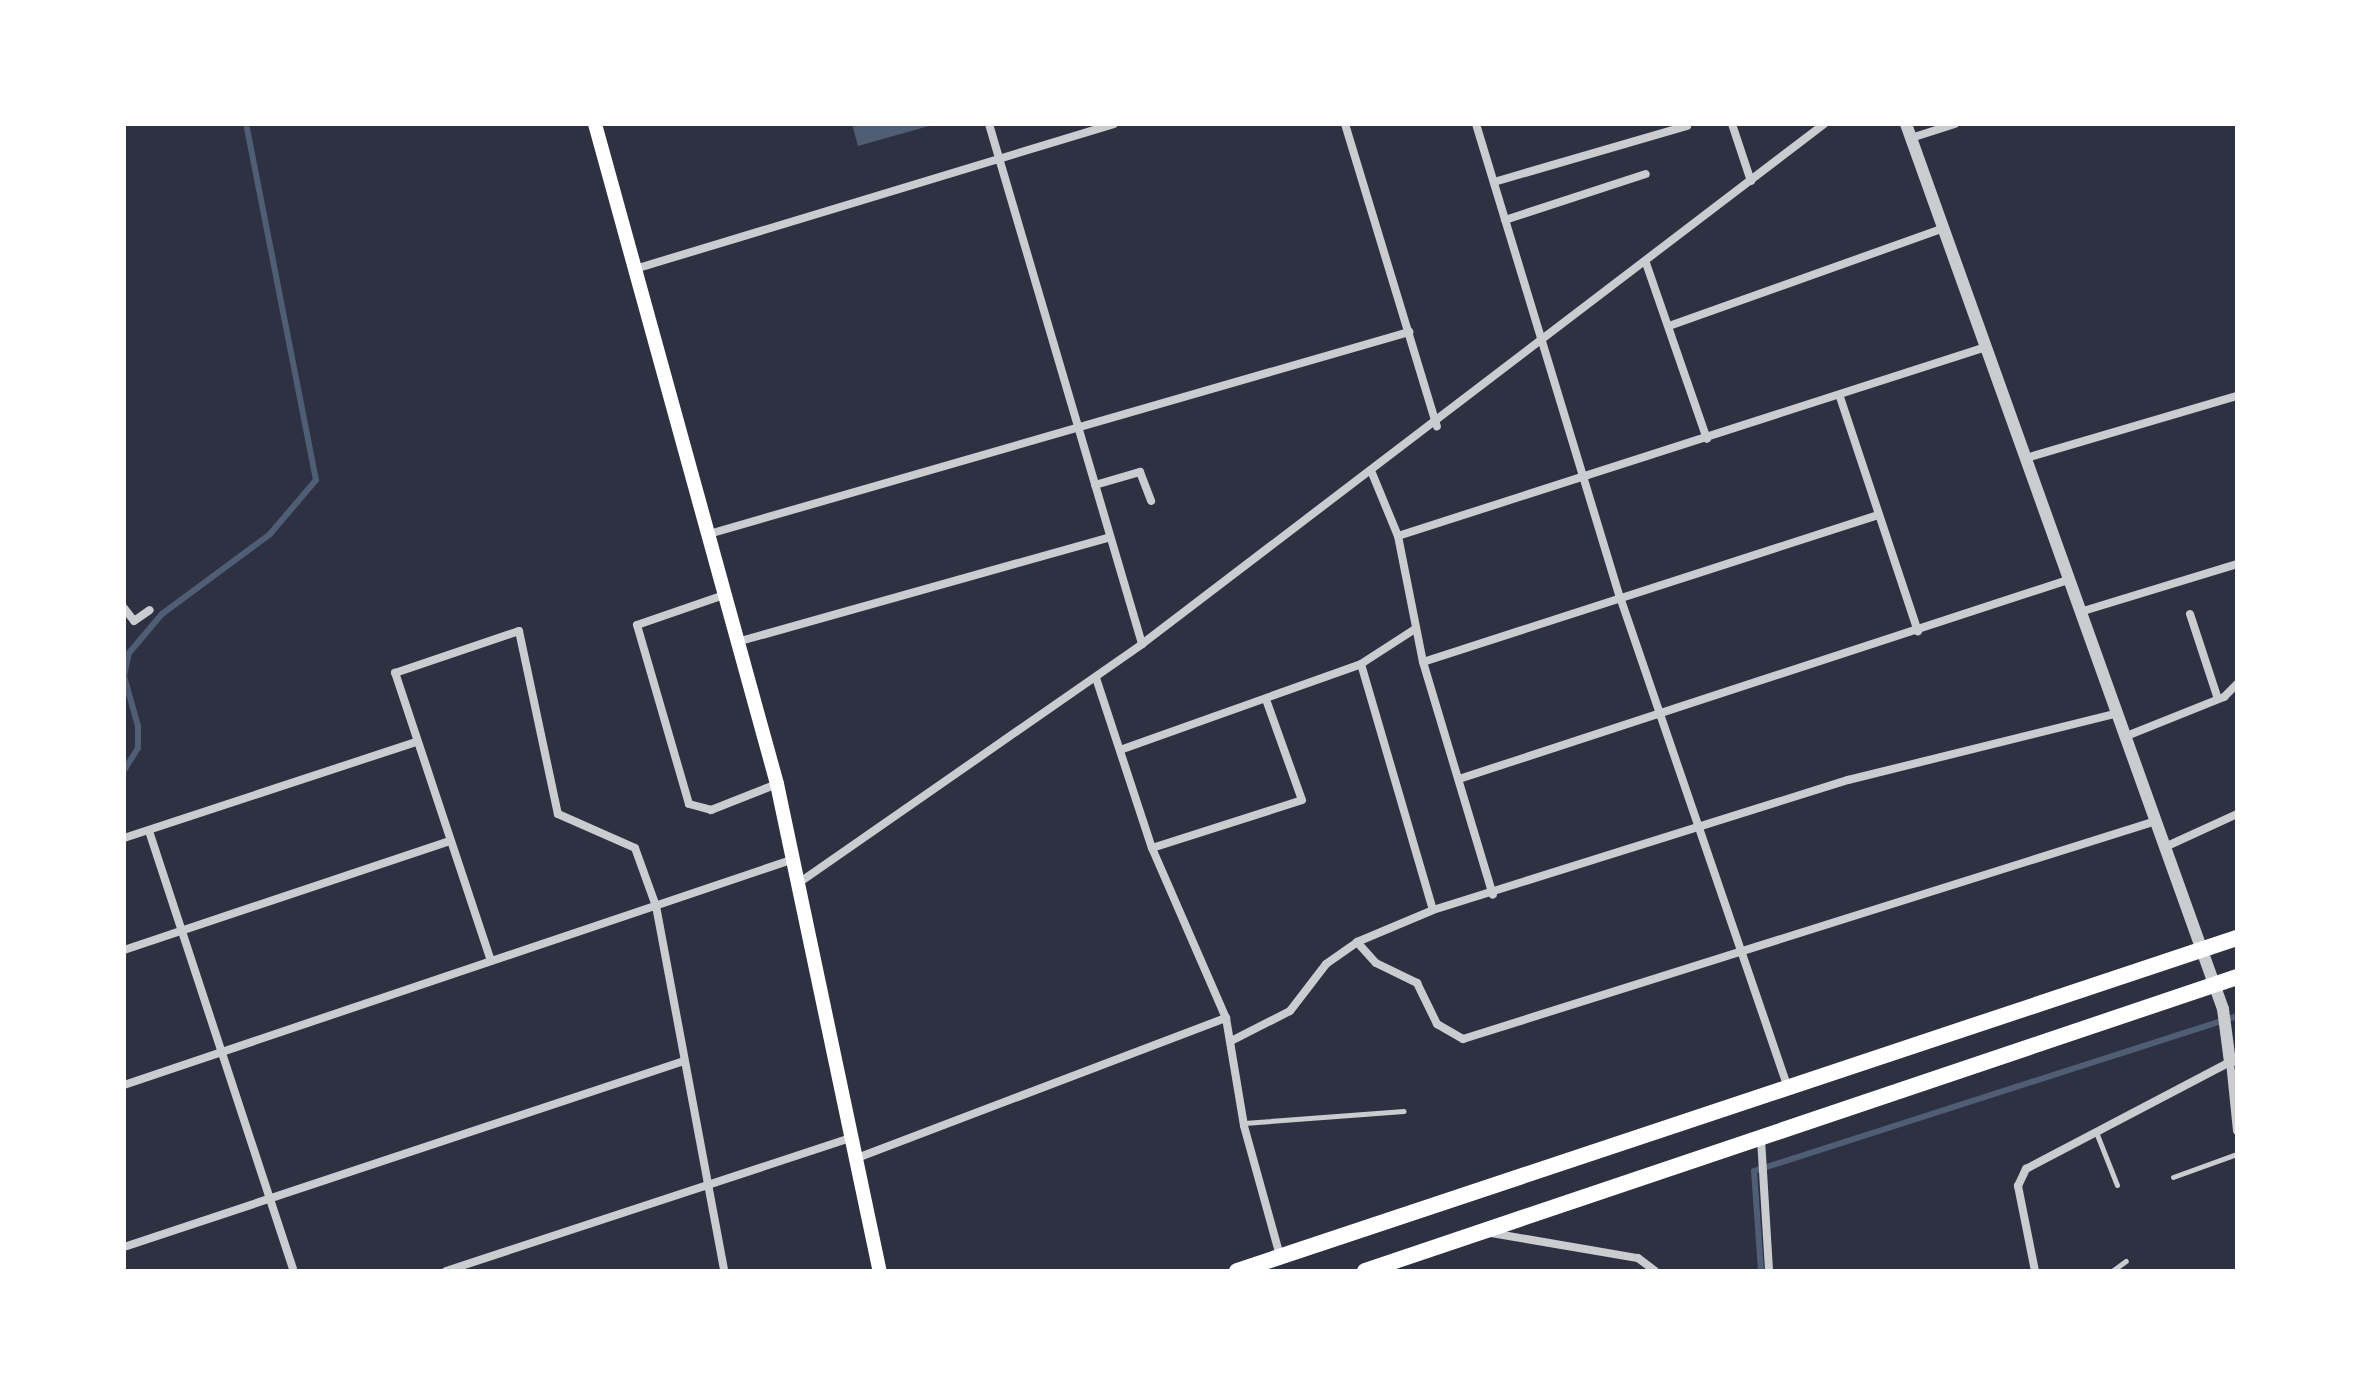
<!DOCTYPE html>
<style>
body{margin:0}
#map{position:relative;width:2361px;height:1395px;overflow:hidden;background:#2d3142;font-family:Quicksand,sans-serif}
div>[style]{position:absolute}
.water>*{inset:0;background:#4f5d75}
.stream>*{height:6px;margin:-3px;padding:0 3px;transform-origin:3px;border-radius:3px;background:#4f5d75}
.service>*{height:5px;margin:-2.5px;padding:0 2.5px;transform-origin:2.5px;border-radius:2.5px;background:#caccd0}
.minor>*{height:8px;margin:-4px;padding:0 4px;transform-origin:4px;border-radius:4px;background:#caccd0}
.tertiary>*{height:12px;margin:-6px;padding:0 6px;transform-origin:6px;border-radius:6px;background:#caccd0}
.secondary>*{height:14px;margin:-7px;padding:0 7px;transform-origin:7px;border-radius:7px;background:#fff}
.trunk>*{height:16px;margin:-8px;padding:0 8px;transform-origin:8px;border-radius:8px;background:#fff}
span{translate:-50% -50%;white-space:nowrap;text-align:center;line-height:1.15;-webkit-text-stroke:8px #fff;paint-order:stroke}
.frame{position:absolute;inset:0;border:126px solid #fff;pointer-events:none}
</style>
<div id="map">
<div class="water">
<i style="clip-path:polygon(852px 124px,929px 124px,929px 126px,858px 146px)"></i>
</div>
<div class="stream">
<i style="left:124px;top:676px;width:24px;rotate:-78deg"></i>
<i style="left:129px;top:653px;width:51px;rotate:-49.8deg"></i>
<i style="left:162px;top:614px;width:134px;rotate:-36.5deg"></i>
<i style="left:270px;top:534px;width:71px;rotate:-49.6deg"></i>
<i style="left:316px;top:480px;width:363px;rotate:-101.1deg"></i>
<i style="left:124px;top:676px;width:52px;rotate:74.4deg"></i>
<i style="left:138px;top:726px;width:22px;rotate:90deg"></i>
<i style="left:138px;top:748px;width:26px;rotate:122deg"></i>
<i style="left:1761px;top:1271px;width:100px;rotate:-94deg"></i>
<i style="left:1754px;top:1171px;width:507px;rotate:-17.79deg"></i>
</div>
<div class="service">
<i style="left:1244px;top:1123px;width:160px;rotate:-4.3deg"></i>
<i style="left:2096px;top:1132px;width:57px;rotate:68.4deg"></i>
<i style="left:2173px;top:1177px;width:68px;rotate:-19.8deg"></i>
<i style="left:2112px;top:1271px;width:17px;rotate:-36deg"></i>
</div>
<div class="minor">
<i style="left:989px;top:124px;width:542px;rotate:73.6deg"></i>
<i style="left:1345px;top:124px;width:316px;rotate:73.1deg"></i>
<i style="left:1476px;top:124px;width:494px;rotate:73.1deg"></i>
<i style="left:1620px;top:597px;width:516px;rotate:71.11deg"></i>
<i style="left:1732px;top:124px;width:60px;rotate:71.6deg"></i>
<i style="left:1911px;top:138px;width:46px;rotate:-17.7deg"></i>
<i style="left:1494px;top:182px;width:201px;rotate:-16.2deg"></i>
<i style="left:1505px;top:220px;width:148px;rotate:-18.1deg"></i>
<i style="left:1646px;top:263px;width:186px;rotate:70.9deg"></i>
<i style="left:635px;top:269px;width:500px;rotate:-16.84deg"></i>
<i style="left:1669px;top:326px;width:292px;rotate:-19.6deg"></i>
<i style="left:1840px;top:397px;width:247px;rotate:71.6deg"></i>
<i style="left:2026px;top:458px;width:220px;rotate:-16.4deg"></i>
<i style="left:1372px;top:473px;width:68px;rotate:67.6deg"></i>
<i style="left:1398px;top:536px;width:128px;rotate:78.8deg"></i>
<i style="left:1423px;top:662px;width:243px;rotate:73.3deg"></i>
<i style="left:1095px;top:485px;width:47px;rotate:-16.1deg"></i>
<i style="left:1140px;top:472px;width:31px;rotate:69deg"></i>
<i style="left:709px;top:534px;width:729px;rotate:-16.1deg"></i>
<i style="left:1398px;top:536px;width:618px;rotate:-17.82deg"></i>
<i style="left:724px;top:595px;width:92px;rotate:161deg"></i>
<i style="left:637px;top:625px;width:186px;rotate:73.8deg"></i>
<i style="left:689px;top:804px;width:23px;rotate:15deg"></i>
<i style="left:711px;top:810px;width:71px;rotate:-21.5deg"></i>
<i style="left:124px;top:608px;width:16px;rotate:52deg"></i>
<i style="left:134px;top:621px;width:19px;rotate:-35deg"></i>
<i style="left:2080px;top:612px;width:164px;rotate:-17deg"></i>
<i style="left:2190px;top:614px;width:89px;rotate:71.8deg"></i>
<i style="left:1415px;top:629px;width:64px;rotate:147.1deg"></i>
<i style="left:1361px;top:664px;width:256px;rotate:73.7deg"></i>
<i style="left:737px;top:642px;width:387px;rotate:-15.7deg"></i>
<i style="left:1423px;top:662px;width:478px;rotate:-17.9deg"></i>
<i style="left:1096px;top:678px;width:179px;rotate:71.8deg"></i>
<i style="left:1152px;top:848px;width:185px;rotate:66.5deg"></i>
<i style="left:1226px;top:1018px;width:109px;rotate:80.5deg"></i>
<i style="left:1244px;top:1126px;width:135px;rotate:74.5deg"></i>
<i style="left:2124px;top:737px;width:108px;rotate:-21.8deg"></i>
<i style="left:2224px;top:697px;width:18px;rotate:-45deg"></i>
<i style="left:1120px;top:750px;width:256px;rotate:-19.6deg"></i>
<i style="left:1459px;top:779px;width:641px;rotate:-18.1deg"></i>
<i style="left:149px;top:831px;width:463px;rotate:71.8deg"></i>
<i style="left:124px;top:838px;width:307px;rotate:-18.2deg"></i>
<i style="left:2165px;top:847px;width:79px;rotate:-24.6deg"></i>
<i style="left:1152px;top:848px;width:157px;rotate:-17.7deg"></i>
<i style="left:1302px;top:800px;width:104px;rotate:-109.7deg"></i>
<i style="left:800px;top:882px;width:417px;rotate:-34.8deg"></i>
<i style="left:1142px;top:644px;width:858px;rotate:-37.32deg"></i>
<i style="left:1357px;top:942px;width:28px;rotate:48deg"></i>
<i style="left:1376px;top:963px;width:46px;rotate:26deg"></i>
<i style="left:1417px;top:983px;width:46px;rotate:64deg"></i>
<i style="left:1437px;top:1024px;width:30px;rotate:30deg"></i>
<i style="left:1463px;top:1039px;width:726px;rotate:-17.46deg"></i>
<i style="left:124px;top:950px;width:344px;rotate:-18.5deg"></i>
<i style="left:491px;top:961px;width:304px;rotate:-108.4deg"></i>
<i style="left:395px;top:673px;width:131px;rotate:-18.7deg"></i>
<i style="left:519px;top:631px;width:187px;rotate:78deg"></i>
<i style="left:558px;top:814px;width:84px;rotate:23.8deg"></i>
<i style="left:635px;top:848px;width:62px;rotate:70.1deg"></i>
<i style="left:656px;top:906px;width:371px;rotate:79.4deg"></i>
<i style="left:1233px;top:1040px;width:64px;rotate:-27deg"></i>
<i style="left:1290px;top:1011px;width:59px;rotate:-52.5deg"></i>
<i style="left:1326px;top:964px;width:38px;rotate:-35deg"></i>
<i style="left:1357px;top:942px;width:82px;rotate:-22.8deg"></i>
<i style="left:1433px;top:910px;width:435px;rotate:-17.4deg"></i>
<i style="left:1848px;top:780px;width:275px;rotate:-13.9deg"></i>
<i style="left:124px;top:1085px;width:707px;rotate:-18.64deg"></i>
<i style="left:1761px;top:1139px;width:132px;rotate:86.5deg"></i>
<i style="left:857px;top:1158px;width:395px;rotate:-20.8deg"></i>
<i style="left:1491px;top:1233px;width:149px;rotate:9.7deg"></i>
<i style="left:1638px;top:1258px;width:21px;rotate:37deg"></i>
<i style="left:124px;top:1247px;width:590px;rotate:-18.37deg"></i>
<i style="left:446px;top:1271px;width:428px;rotate:-18.2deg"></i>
<i style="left:2035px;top:1271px;width:87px;rotate:-101.3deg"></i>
<i style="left:2018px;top:1186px;width:19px;rotate:-65deg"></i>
<i style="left:2026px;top:1169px;width:230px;rotate:-27.7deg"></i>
<i style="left:2230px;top:1062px;width:69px;rotate:84.2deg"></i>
</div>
<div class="tertiary">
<i style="left:1906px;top:124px;width:940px;rotate:70.29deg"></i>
<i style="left:2223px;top:1009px;width:53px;rotate:82.5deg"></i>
</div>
<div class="secondary">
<i style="left:595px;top:124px;width:685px;rotate:74.58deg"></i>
<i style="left:777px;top:784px;width:498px;rotate:78.1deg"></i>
</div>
<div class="trunk">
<i style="left:1237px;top:1271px;width:1054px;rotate:-18.42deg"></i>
<i style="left:1365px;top:1271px;width:920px;rotate:-18.63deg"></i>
</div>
<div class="frame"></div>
</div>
